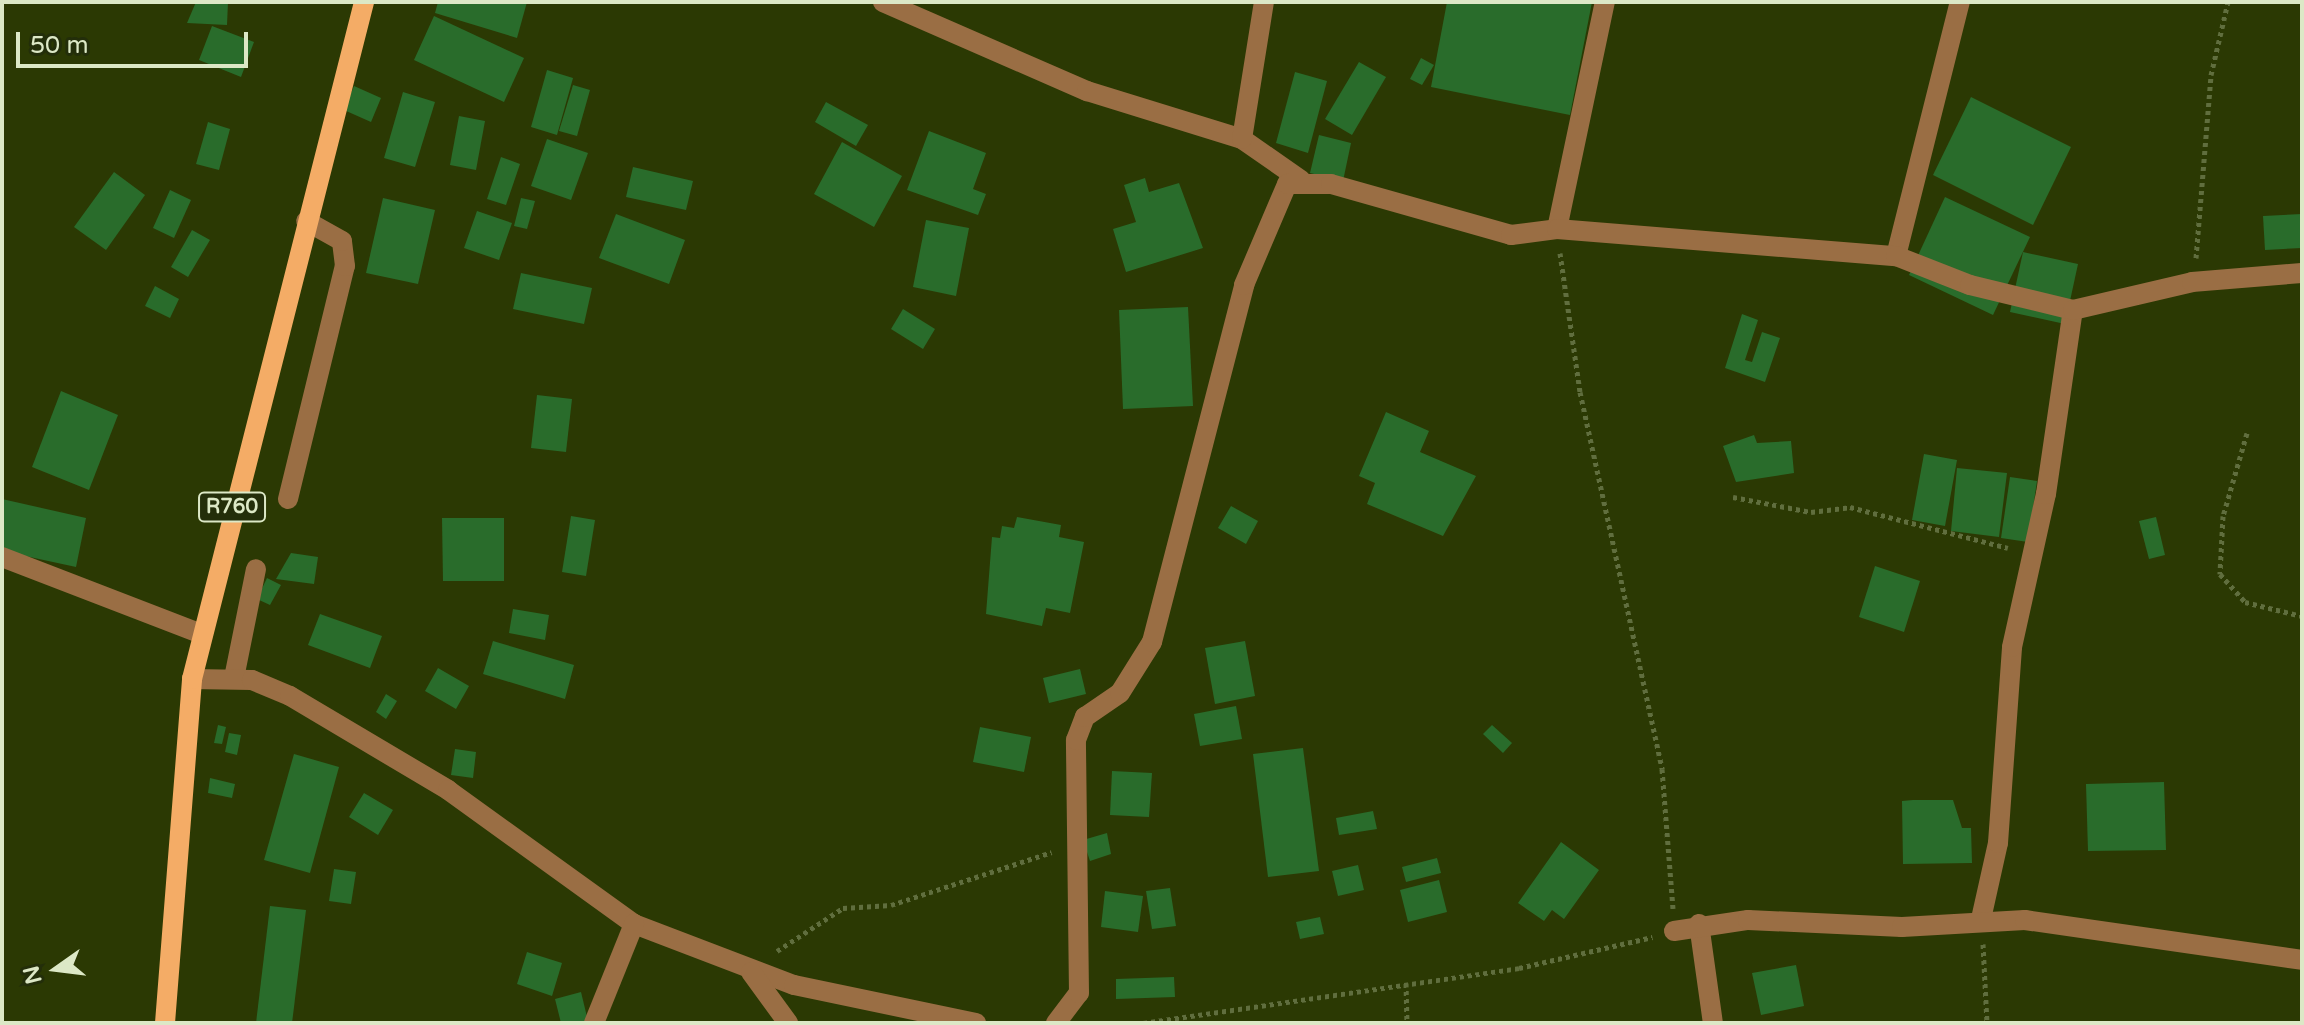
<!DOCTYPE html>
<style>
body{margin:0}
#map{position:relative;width:2304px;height:1025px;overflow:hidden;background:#2b3903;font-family:"Varela Round",sans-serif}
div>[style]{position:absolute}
.building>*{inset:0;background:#296c2b}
.path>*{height:5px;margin-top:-2.5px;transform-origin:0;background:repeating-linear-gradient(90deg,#606e3e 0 4px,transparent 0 8px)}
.minor>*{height:20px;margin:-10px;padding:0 10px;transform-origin:10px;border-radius:10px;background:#9a6e44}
.major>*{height:20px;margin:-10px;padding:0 10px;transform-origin:10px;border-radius:10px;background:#f4ac66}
span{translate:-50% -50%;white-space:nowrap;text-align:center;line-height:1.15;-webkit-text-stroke:7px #232e0a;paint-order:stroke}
.shield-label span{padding:2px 6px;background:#232e0a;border:2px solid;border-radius:6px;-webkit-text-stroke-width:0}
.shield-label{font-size:20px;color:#dce8c6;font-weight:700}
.frame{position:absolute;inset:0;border:4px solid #dce8c6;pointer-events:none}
.north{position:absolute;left:16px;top:929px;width:80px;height:80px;-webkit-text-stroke:6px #232e0a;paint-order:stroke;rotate:256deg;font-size:22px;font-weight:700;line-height:32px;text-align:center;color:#dce8c6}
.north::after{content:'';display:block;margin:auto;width:28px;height:36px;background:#dce8c6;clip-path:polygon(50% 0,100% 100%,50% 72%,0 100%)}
.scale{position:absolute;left:16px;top:32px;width:232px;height:36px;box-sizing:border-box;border:4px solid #dce8c6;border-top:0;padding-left:10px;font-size:24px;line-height:28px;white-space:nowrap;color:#dce8c6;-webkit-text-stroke:6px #232e0a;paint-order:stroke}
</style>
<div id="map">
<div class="building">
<i style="clip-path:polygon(196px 2px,228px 2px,227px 25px,187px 23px)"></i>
<i style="clip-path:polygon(438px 2px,527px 2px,517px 38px,435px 13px)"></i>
<i style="clip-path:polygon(1447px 2px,1592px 2px,1570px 115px,1431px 87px)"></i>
<i style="clip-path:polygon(434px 16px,524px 58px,504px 102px,414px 60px)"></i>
<i style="clip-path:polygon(212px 26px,254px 42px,241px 77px,199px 60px)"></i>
<i style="clip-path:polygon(1421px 58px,1434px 65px,1422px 85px,1410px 79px)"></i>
<i style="clip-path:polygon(1359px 62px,1386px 77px,1352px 135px,1325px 119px)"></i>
<i style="clip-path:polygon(547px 70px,573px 78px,557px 135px,531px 127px)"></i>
<i style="clip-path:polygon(1295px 72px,1327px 81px,1308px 153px,1276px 143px)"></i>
<i style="clip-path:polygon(573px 85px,590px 90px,577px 136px,559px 131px)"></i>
<i style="clip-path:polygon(354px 86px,381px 98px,371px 122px,344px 110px)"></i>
<i style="clip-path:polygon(403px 92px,435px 102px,415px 167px,384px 158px)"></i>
<i style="clip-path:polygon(1971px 97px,2071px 147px,2033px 225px,1933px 175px)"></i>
<i style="clip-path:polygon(826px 102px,868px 125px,856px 146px,815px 122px)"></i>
<i style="clip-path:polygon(459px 116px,485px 121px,476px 170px,450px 165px)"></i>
<i style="clip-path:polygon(208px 122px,230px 129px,219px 170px,196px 164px)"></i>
<i style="clip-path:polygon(929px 131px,986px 153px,973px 189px,986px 194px,978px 215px,907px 190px)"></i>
<i style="clip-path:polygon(1319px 135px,1351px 143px,1343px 181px,1310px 173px)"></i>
<i style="clip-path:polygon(547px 139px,588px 153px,571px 200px,531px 186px)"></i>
<i style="clip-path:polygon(842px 142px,902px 176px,874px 227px,814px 194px)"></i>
<i style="clip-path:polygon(501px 157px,520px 164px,506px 205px,487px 199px)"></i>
<i style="clip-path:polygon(633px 167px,693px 181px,686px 210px,626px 197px)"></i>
<i style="clip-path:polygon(114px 172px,145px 195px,106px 250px,74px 227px)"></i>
<i style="clip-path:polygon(1145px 178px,1149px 192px,1179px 183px,1203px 248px,1126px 272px,1113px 229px,1136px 222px,1124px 185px)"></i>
<i style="clip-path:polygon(170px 190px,191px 200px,174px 238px,153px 228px)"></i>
<i style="clip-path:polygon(1945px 197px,2030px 237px,1993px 315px,1909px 275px)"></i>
<i style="clip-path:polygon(383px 198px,435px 210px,418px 284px,366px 273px)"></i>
<i style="clip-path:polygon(521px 198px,535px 201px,527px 229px,514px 226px)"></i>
<i style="clip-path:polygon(477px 211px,512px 223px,499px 260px,464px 248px)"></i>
<i style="clip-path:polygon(616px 214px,685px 240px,669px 284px,599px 258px)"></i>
<i style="clip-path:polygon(2302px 214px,2302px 248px,2265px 250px,2263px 216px)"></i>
<i style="clip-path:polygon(926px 220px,969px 228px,956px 296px,913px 287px)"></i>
<i style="clip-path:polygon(192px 230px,210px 240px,188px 277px,171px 267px)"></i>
<i style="clip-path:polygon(2023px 252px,2078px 264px,2065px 324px,2010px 312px)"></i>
<i style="clip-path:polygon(521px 273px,592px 288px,584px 324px,513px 309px)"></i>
<i style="clip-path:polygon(155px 286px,179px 299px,170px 318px,145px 306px)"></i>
<i style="clip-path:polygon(1188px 307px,1193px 406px,1123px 409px,1119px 310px)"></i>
<i style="clip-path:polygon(903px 309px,935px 329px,923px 349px,891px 329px)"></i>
<i style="clip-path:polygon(1742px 314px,1758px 320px,1745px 360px,1752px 362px,1762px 332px,1780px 338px,1765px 382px,1725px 368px)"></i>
<i style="clip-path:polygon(61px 391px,118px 415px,89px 490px,32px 467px)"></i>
<i style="clip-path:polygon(537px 395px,572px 399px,566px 452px,531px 448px)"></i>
<i style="clip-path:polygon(1386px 412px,1429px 431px,1420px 452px,1476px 476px,1443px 536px,1367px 504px,1375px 483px,1359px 476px)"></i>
<i style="clip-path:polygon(1754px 435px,1757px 443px,1791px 441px,1794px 473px,1736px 482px,1723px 446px)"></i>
<i style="clip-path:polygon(1924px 454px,1957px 460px,1945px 526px,1912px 520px)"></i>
<i style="clip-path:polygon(1957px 468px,2007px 473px,1999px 537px,1951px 531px)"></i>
<i style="clip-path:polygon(2010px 477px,2037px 481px,2028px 542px,2001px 538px)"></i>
<i style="clip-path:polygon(2px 499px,86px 518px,76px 567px,2px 551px)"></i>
<i style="clip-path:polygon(1231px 506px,1258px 521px,1246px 544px,1218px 528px)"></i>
<i style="clip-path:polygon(571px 516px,595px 520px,586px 576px,562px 572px)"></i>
<i style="clip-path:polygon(1017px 517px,1061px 525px,1059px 537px,1084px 542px,1070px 613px,1046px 608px,1042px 626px,986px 614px,992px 537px,1000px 538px,1002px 526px,1014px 528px)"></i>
<i style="clip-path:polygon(2156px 517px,2165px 555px,2149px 559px,2139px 521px)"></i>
<i style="clip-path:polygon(442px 518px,504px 518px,504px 581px,443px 581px)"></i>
<i style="clip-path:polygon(291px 553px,318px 557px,314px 584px,276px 579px)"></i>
<i style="clip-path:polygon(1875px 566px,1920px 581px,1904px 632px,1859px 617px)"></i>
<i style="clip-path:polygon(267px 578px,281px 585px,270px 605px,257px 599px)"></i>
<i style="clip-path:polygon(513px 609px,549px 615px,545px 640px,509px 633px)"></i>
<i style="clip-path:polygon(320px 614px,382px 636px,370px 668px,308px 645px)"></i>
<i style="clip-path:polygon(493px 641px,574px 665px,565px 699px,483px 674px)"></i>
<i style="clip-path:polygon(1245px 641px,1255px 696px,1215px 704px,1205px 648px)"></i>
<i style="clip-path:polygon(438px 668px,469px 686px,456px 709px,425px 691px)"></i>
<i style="clip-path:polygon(1080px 669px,1086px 694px,1049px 703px,1043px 678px)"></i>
<i style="clip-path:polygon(386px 694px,397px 701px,386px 719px,376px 712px)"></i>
<i style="clip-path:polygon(1236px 706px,1242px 739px,1200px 746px,1194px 714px)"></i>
<i style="clip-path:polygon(218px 725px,226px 727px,222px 744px,214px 743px)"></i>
<i style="clip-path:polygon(1492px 725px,1512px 743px,1503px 753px,1483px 734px)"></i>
<i style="clip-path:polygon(980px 727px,1031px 737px,1024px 772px,973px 762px)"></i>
<i style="clip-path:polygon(229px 733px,241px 735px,237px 755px,225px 752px)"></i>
<i style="clip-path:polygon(1303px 748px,1319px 871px,1268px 877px,1253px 754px)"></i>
<i style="clip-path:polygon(455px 749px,476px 752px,473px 778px,451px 775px)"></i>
<i style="clip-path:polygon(294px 754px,339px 767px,310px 873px,264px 860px)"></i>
<i style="clip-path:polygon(1112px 771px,1152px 773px,1149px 817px,1110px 815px)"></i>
<i style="clip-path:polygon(210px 778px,235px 784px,232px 798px,208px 793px)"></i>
<i style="clip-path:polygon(2164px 782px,2166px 850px,2088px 851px,2086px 784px)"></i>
<i style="clip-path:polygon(364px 793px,393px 810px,378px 835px,349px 817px)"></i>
<i style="clip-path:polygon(1913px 800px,1953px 800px,1962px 828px,1971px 828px,1972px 863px,1903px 864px,1902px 801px)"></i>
<i style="clip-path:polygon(1373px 811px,1377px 829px,1339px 835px,1336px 818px)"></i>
<i style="clip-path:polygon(1107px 833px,1111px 854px,1090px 861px,1083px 840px)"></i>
<i style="clip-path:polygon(1561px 842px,1599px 870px,1564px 919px,1552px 910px,1544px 921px,1518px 903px)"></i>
<i style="clip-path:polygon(1437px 858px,1441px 873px,1406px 882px,1402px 867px)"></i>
<i style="clip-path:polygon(1358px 865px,1364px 890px,1338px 896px,1332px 871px)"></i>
<i style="clip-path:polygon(334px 869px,356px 872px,351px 904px,329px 901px)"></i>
<i style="clip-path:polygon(1439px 880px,1447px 912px,1408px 922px,1400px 890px)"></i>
<i style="clip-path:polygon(1170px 888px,1176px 926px,1152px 929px,1146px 891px)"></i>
<i style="clip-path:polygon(1105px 891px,1143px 896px,1138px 932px,1101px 927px)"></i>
<i style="clip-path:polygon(270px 906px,306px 910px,292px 1023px,256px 1023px)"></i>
<i style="clip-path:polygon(1320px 917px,1324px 934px,1300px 939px,1296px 922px)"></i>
<i style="clip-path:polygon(527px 952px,562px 963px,552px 996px,517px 984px)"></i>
<i style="clip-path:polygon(1796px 965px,1804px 1006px,1761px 1015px,1752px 973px)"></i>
<i style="clip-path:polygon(1174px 977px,1175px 997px,1116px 999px,1116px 979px)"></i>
<i style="clip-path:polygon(581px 992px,588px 1021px,561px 1023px,555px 999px)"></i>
</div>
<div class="path">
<i style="left:1560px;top:253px;width:140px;rotate:81.8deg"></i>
<i style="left:1580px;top:392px;width:386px;rotate:77.7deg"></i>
<i style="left:1662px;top:769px;width:140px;rotate:85.5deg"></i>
<i style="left:2196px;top:258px;width:184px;rotate:-85.3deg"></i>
<i style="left:2211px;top:75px;width:75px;rotate:-76.9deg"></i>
<i style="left:2247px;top:433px;width:86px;rotate:106.1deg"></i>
<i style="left:2223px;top:516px;width:58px;rotate:93deg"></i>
<i style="left:2220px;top:574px;width:38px;rotate:48deg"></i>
<i style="left:2245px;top:602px;width:59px;rotate:13.8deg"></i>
<i style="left:1733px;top:497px;width:79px;rotate:10.9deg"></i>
<i style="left:1811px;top:512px;width:39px;rotate:-7deg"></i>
<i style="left:1850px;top:507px;width:163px;rotate:14.5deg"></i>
<i style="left:1983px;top:944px;width:79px;rotate:87.1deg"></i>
<i style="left:777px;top:951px;width:79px;rotate:-33.1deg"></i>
<i style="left:843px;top:908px;width:48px;rotate:-3.6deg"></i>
<i style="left:891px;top:905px;width:169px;rotate:-18.2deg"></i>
<i style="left:1406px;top:983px;width:40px;rotate:88.6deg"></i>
<i style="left:1143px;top:1023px;width:380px;rotate:-8.3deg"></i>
<i style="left:1519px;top:968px;width:137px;rotate:-13.1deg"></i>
</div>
<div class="minor">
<i style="left:883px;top:2px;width:223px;rotate:23.6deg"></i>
<i style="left:1087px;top:91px;width:162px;rotate:17.2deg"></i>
<i style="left:1242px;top:139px;width:72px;rotate:34.8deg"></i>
<i style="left:1242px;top:139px;width:139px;rotate:-80.9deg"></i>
<i style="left:1557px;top:229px;width:232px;rotate:-78.1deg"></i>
<i style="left:1896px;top:256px;width:262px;rotate:-75.9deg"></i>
<i style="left:288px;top:499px;width:240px;rotate:-76.3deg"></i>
<i style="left:345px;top:266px;width:25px;rotate:-97deg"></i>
<i style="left:342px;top:241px;width:41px;rotate:-150.9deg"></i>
<i style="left:2px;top:557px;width:214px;rotate:21.1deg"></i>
<i style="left:234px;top:678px;width:111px;rotate:-78.6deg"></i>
<i style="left:192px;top:679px;width:60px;rotate:1deg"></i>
<i style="left:252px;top:680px;width:41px;rotate:22.8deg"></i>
<i style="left:290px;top:696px;width:184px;rotate:30.7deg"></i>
<i style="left:448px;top:790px;width:229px;rotate:35.8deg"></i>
<i style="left:634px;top:924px;width:171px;rotate:20.9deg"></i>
<i style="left:794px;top:985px;width:186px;rotate:11.8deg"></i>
<i style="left:1981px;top:919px;width:78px;rotate:-77.4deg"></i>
<i style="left:1998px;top:843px;width:196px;rotate:-85.9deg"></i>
<i style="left:2012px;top:647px;width:157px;rotate:-77.5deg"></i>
<i style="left:2046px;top:494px;width:186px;rotate:-81.7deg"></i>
<i style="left:1699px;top:924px;width:100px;rotate:82deg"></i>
<i style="left:1674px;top:931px;width:75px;rotate:-8.5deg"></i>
<i style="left:1748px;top:920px;width:154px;rotate:2.6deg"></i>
<i style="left:1902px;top:927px;width:123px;rotate:-3.3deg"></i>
<i style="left:2025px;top:920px;width:280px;rotate:8.2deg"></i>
<i style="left:751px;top:972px;width:63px;rotate:54deg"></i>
<i style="left:594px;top:1023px;width:107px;rotate:-68deg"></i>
<i style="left:1056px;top:1023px;width:38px;rotate:-53deg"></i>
<i style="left:1079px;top:993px;width:253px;rotate:-90.7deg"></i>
<i style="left:1076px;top:740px;width:25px;rotate:-69deg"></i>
<i style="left:1085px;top:717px;width:42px;rotate:-34.4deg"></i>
<i style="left:1120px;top:693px;width:60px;rotate:-57.9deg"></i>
<i style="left:1152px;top:642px;width:369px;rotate:-75.5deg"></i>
<i style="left:1244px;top:285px;width:110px;rotate:-66.9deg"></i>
<i style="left:1287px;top:184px;width:44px"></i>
<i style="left:1331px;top:184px;width:187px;rotate:15.8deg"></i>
<i style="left:1511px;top:235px;width:46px;rotate:-7.4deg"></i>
<i style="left:1557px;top:229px;width:340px;rotate:4.6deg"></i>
<i style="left:1896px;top:256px;width:79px;rotate:21.4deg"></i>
<i style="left:1970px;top:285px;width:106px;rotate:13.6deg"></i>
<i style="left:2073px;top:310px;width:122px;rotate:-13.2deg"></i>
<i style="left:2192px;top:282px;width:110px;rotate:-4.7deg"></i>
</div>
<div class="major">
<i style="left:165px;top:1023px;width:345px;rotate:-85.5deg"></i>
<i style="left:192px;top:679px;width:699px;rotate:-75.74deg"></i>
</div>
<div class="shield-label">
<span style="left:232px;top:507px">R760</span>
</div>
<div class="frame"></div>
<div class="north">N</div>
<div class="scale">50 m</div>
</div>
